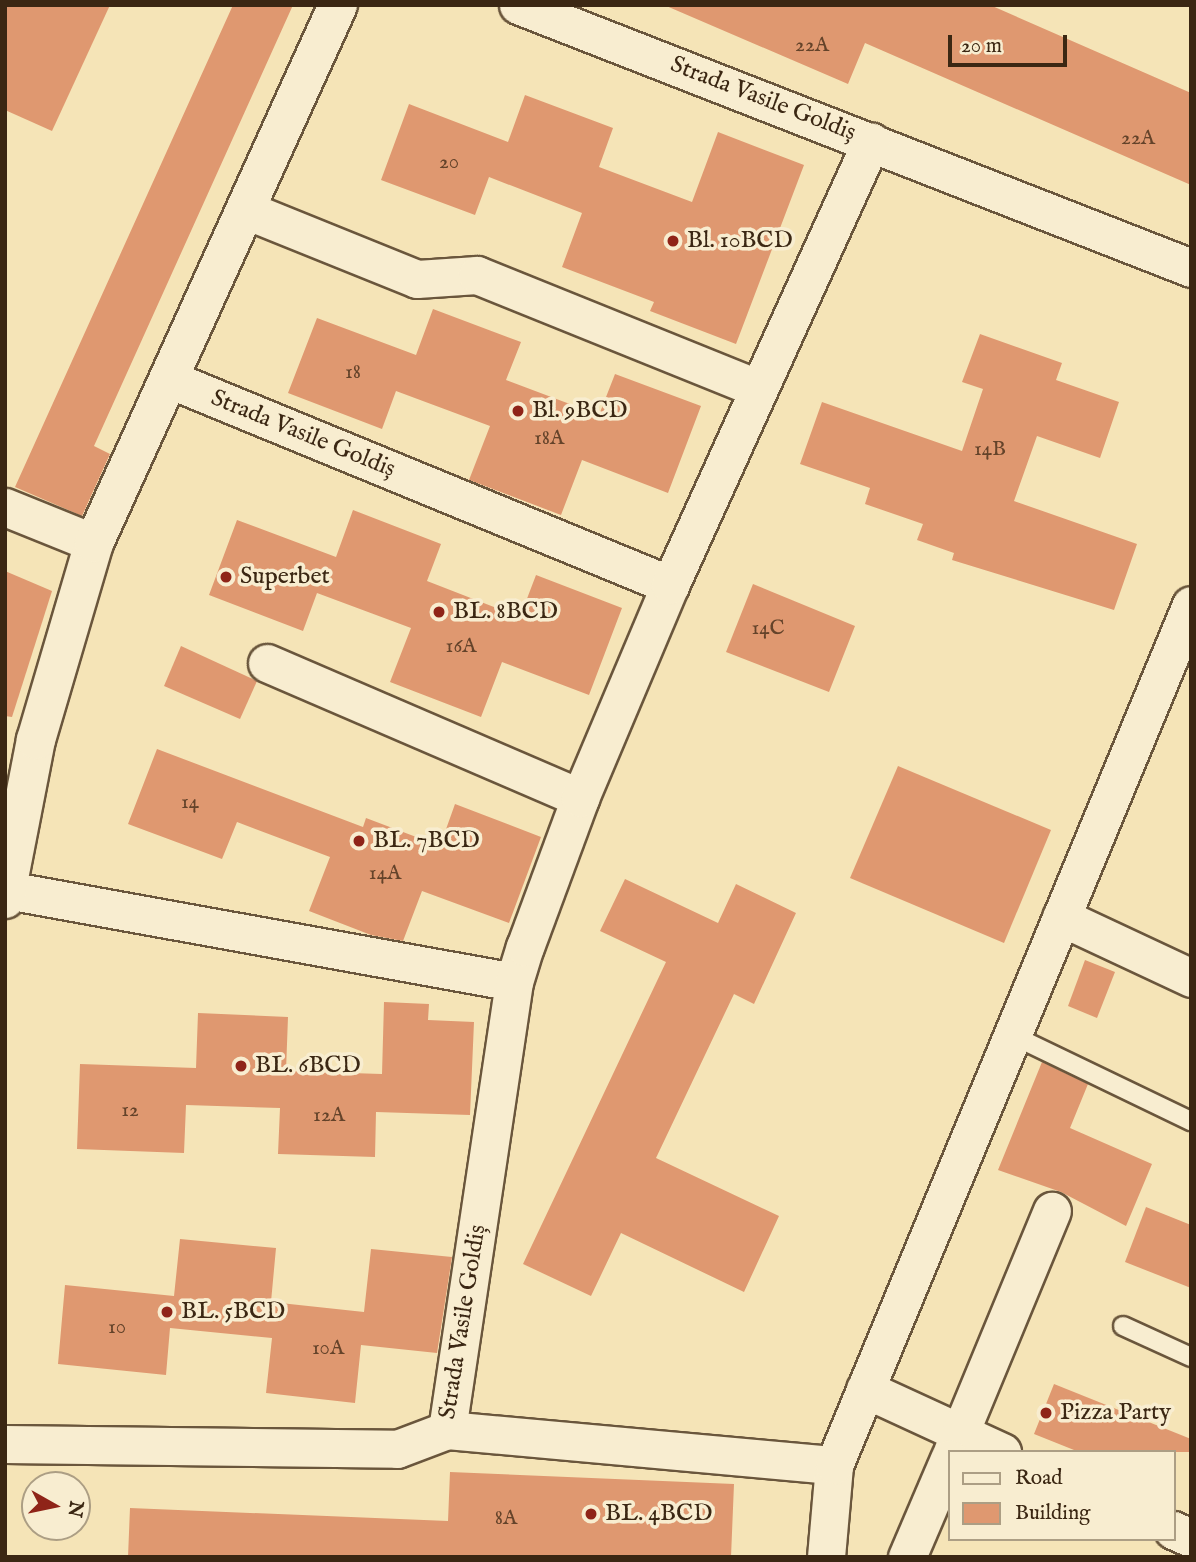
<!DOCTYPE html>
<meta charset="utf-8">
<style>
body{margin:0}
#map{position:relative;width:1196px;height:1562px;overflow:hidden;background:#f5e4b7;font-family:"IM FELL English",serif}
div>[style]{position:absolute}
.building>*{inset:0;background:#df9870}
.roads{filter:drop-shadow(2px 0 #6a563c) drop-shadow(-2px 0 #6a563c) drop-shadow(0 2px #6a563c) drop-shadow(0 -2px #6a563c)}
.lane>*{height:18px;margin:-9px;padding:0 9px;transform-origin:9px;border-radius:9px;background:#f8edd0}
.street>*{height:37px;margin:-18.5px;padding:0 18.5px;transform-origin:18.5px;border-radius:18.5px;background:#f8edd0}
.secondary>*{height:38px;margin:-19px;padding:0 19px;transform-origin:19px;border-radius:19px;background:#f8edd0}
.dots>*{width:19px;height:19px;translate:-50% -50%;box-sizing:border-box;border:4px solid #f8edd0;border-radius:50%}
span{translate:-50% -50%;white-space:nowrap;text-align:center;line-height:1.15;-webkit-text-stroke:7px #f8edd0;paint-order:stroke}
.number-label{font-size:21px;color:#64432a}
.number-label span{-webkit-text-stroke-width:0}
.street-label{font-size:24px;color:#3b2713}
.poi-label{font-size:24px;color:#3b2713}
.left{translate:0 -50%;text-align:left}
.frame{position:absolute;inset:0;border:7px solid #3b2713;pointer-events:none}
.legend{position:absolute;left:948px;top:1450px;width:228px;height:91px;box-sizing:border-box;background:#f8edd0;border:2px solid #ac9e84;margin:0;padding:9px 12px;list-style:none;font-size:21px;color:#3b2713}
.legend li{display:flex;align-items:center;gap:14px;height:35px}
.legend b{width:35px;border:2px solid #ac9e84}
.north{position:absolute;left:21px;top:1471px;width:70px;height:70px;box-sizing:border-box;background:#f8edd0;border:2px solid #ac9e84;border-radius:50%;rotate:99deg;font-size:19px;font-weight:700;line-height:28px;text-align:center;color:#3b2713}
.north::after{content:'';display:block;margin:auto;width:24px;height:32px;background:#8f2418;clip-path:polygon(50% 0,100% 100%,50% 72%,0 100%)}
.scale{position:absolute;left:948px;top:35px;width:119px;height:32px;box-sizing:border-box;border:4px solid #3b2713;border-top:0;padding-left:9px;font-size:21px;line-height:24px;white-space:nowrap;color:#3b2713;-webkit-text-stroke:5px #f8edd0;paint-order:stroke}
</style>
<div id="map">
<div class="building">
<i style="clip-path:polygon(5px 5px,110px 5px,52px 131px,5px 110px)"></i>
<i style="clip-path:polygon(233px 5px,293px 5px,94px 446px,110px 454px,82px 516px,15px 487px)"></i>
<i style="clip-path:polygon(664px 5px,990px 5px,1191px 93px,1191px 185px,865px 43px,848px 84px)"></i>
<i style="clip-path:polygon(525px 95px,613px 128px,599px 167px,692px 202px,718px 132px,804px 165px,736px 344px,650px 311px,654px 302px,562px 267px,582px 213px,489px 177px,475px 215px,381px 180px,409px 104px,508px 142px)"></i>
<i style="clip-path:polygon(433px 309px,521px 342px,506px 380px,599px 415px,615px 374px,701px 406px,668px 493px,582px 460px,561px 515px,469px 480px,490px 426px,396px 391px,382px 429px,288px 393px,317px 318px,416px 355px)"></i>
<i style="clip-path:polygon(980px 334px,1062px 363px,1056px 380px,1119px 402px,1100px 458px,1037px 436px,1014px 501px,1137px 544px,1114px 610px,952px 560px,954px 553px,917px 540px,923px 524px,865px 504px,870px 488px,800px 464px,822px 402px,962px 451px,983px 389px,962px 382px)"></i>
<i style="clip-path:polygon(353px 510px,441px 544px,427px 581px,520px 617px,536px 575px,622px 608px,589px 695px,502px 662px,481px 717px,390px 682px,411px 628px,317px 593px,303px 631px,209px 595px,237px 520px,336px 557px)"></i>
<i style="clip-path:polygon(5px 571px,52px 591px,12px 717px,5px 716px)"></i>
<i style="clip-path:polygon(753px 584px,855px 626px,829px 692px,726px 652px)"></i>
<i style="clip-path:polygon(181px 646px,257px 681px,240px 719px,164px 686px)"></i>
<i style="clip-path:polygon(157px 749px,363px 827px,366px 818px,440px 846px,455px 804px,541px 837px,509px 923px,422px 891px,403px 941px,371px 935px,309px 911px,330px 857px,237px 822px,222px 859px,128px 824px)"></i>
<i style="clip-path:polygon(898px 766px,1051px 830px,1004px 943px,850px 878px)"></i>
<i style="clip-path:polygon(625px 879px,718px 923px,736px 884px,796px 913px,754px 1004px,734px 994px,656px 1158px,779px 1216px,744px 1292px,621px 1233px,591px 1296px,523px 1264px,666px 962px,600px 931px)"></i>
<i style="clip-path:polygon(1085px 960px,1115px 972px,1097px 1018px,1068px 1006px)"></i>
<i style="clip-path:polygon(384px 1002px,429px 1004px,428px 1020px,474px 1022px,470px 1115px,376px 1112px,375px 1157px,278px 1154px,280px 1108px,186px 1105px,184px 1153px,77px 1149px,80px 1064px,196px 1068px,198px 1013px,288px 1017px,286px 1071px,382px 1074px)"></i>
<i style="clip-path:polygon(1042px 1062px,1088px 1084px,1070px 1128px,1152px 1164px,1126px 1226px,1061px 1192px,998px 1170px)"></i>
<i style="clip-path:polygon(1146px 1207px,1191px 1225px,1191px 1288px,1125px 1262px)"></i>
<i style="clip-path:polygon(180px 1239px,276px 1248px,271px 1302px,364px 1312px,371px 1249px,452px 1257px,437px 1353px,361px 1345px,355px 1403px,266px 1393px,272px 1338px,170px 1328px,166px 1375px,58px 1364px,65px 1285px,174px 1296px)"></i>
<i style="clip-path:polygon(1054px 1384px,1191px 1439px,1191px 1452px,1079px 1452px,1034px 1434px)"></i>
<i style="clip-path:polygon(450px 1472px,734px 1484px,731px 1557px,128px 1557px,130px 1508px,448px 1521px)"></i>
</div>
<div class="roads">
<div class="lane">
<i style="left:1012px;top:1035px;width:199px;rotate:25.7deg"></i>
<i style="left:1123px;top:1326px;width:75px;rotate:24.5deg"></i>
</div>
<div class="street">
<i style="left:518px;top:5px;width:723px;rotate:21.34deg"></i>
<i style="left:246px;top:210px;width:184px;rotate:22deg"></i>
<i style="left:417px;top:279px;width:60px;rotate:-3.8deg"></i>
<i style="left:477px;top:275px;width:301px;rotate:22deg"></i>
<i style="left:169px;top:379px;width:542px;rotate:22.35deg"></i>
<i style="left:5px;top:507px;width:96px;rotate:22deg"></i>
<i style="left:267px;top:663px;width:341px;rotate:23.3deg"></i>
<i style="left:7px;top:890px;width:515px;rotate:10.28deg"></i>
<i style="left:1061px;top:917px;width:144px;rotate:25.1deg"></i>
<i style="left:865px;top:1389px;width:151px;rotate:24.7deg"></i>
<i style="left:447px;top:1430px;width:453px;rotate:-81.5deg"></i>
<i style="left:514px;top:982px;width:37px;rotate:-73deg"></i>
<i style="left:525px;top:947px;width:159px;rotate:-69.7deg"></i>
<i style="left:580px;top:798px;width:231px;rotate:-67.1deg"></i>
<i style="left:670px;top:585px;width:487px;rotate:-65.6deg"></i>
<i style="left:5px;top:1444px;width:392px;rotate:0.7deg"></i>
<i style="left:397px;top:1449px;width:53px;rotate:-20.8deg"></i>
<i style="left:447px;top:1430px;width:389px;rotate:5.2deg"></i>
<i style="left:952px;top:1452px;width:261px;rotate:-67.5deg"></i>
<i style="left:1173px;top:1530px;width:20px;rotate:24deg"></i>
<i style="left:826px;top:1557px;width:92px;rotate:-85deg"></i>
<i style="left:834px;top:1465px;width:931px;rotate:-67.46deg"></i>
<i style="left:907px;top:1557px;width:107px;rotate:-66.8deg"></i>
</div>
<div class="secondary">
<i style="left:5px;top:899px;width:162px;rotate:-79deg"></i>
<i style="left:36px;top:740px;width:205px;rotate:-73.6deg"></i>
<i style="left:94px;top:543px;width:591px;rotate:-65.6deg"></i>
</div>
</div>
<div class="dots">
<i style="left:673px;top:241px;background:#8f2418"></i>
<i style="left:518px;top:411px;background:#8f2418"></i>
<i style="left:226px;top:577px;background:#8f2418"></i>
<i style="left:439px;top:612px;background:#8f2418"></i>
<i style="left:359px;top:841px;background:#8f2418"></i>
<i style="left:241px;top:1066px;background:#8f2418"></i>
<i style="left:167px;top:1312px;background:#8f2418"></i>
<i style="left:1046px;top:1413px;background:#8f2418"></i>
<i style="left:591px;top:1514px;background:#8f2418"></i>
</div>
<div class="number-label">
<span style="left:812px;top:46px">22A</span>
<span style="left:1138px;top:139px">22A</span>
<span style="left:449px;top:163px">20</span>
<span style="left:353px;top:373px">18</span>
<span style="left:549px;top:439px">18A</span>
<span style="left:990px;top:450px">14B</span>
<span style="left:768px;top:629px">14C</span>
<span style="left:461px;top:647px">16A</span>
<span style="left:190px;top:803px">14</span>
<span style="left:385px;top:874px">14A</span>
<span style="left:130px;top:1111px">12</span>
<span style="left:329px;top:1116px">12A</span>
<span style="left:117px;top:1328px">10</span>
<span style="left:328px;top:1349px">10A</span>
<span style="left:506px;top:1519px">8A</span>
</div>
<div class="street-label">
<span style="left:763px;top:99px;rotate:21deg">Strada Vasile Goldiș</span>
<span style="left:303px;top:434px;rotate:22deg">Strada Vasile Goldiș</span>
<span style="left:463px;top:1322px;rotate:-81deg">Strada Vasile Goldiș</span>
</div>
<div class="poi-label">
<span class="left" style="left:687px;top:241px">Bl. 10BCD</span>
<span class="left" style="left:532px;top:411px">Bl. 9BCD</span>
<span class="left" style="left:240px;top:577px">Superbet</span>
<span class="left" style="left:453px;top:612px">BL. 8BCD</span>
<span class="left" style="left:373px;top:841px">BL. 7BCD</span>
<span class="left" style="left:255px;top:1066px">BL. 6BCD</span>
<span class="left" style="left:181px;top:1312px">BL. 5BCD</span>
<span class="left" style="left:1060px;top:1413px">Pizza Party</span>
<span class="left" style="left:605px;top:1514px">BL. 4BCD</span>
</div>
<div class="frame"></div>
<ul class="legend">
<li><b style="height:9px;background:#f8edd0"></b>Road</li>
<li><b style="height:19px;background:#df9870"></b>Building</li>
</ul>
<div class="north">N</div>
<div class="scale">20 m</div>
</div>
